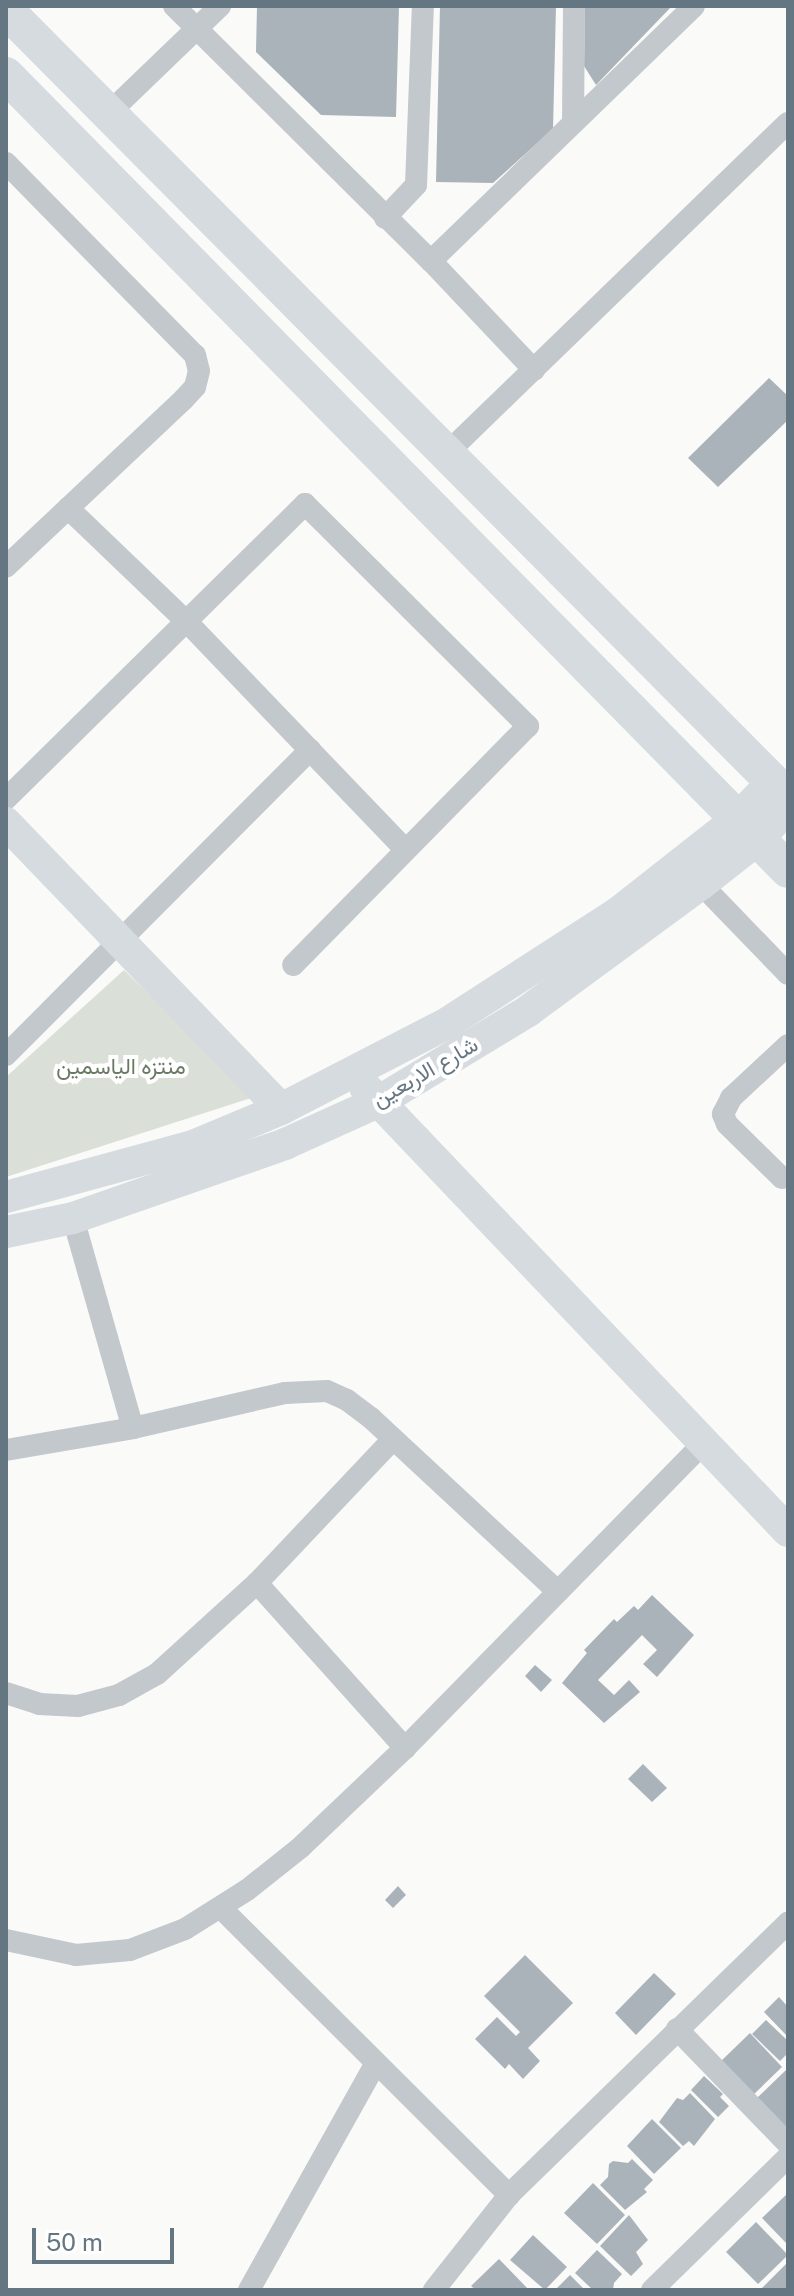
<!DOCTYPE html>
<meta charset="utf-8">
<style>
body{margin:0}
#map{position:relative;width:794px;height:2296px;overflow:hidden;background:#fafaf8;font-family:"Public Sans",Vazirmatn,sans-serif}
div>[style]{position:absolute}
.green>*{inset:0;background:#dadfd7}
.building>*{inset:0;background:#aab3b9}
.street>*{height:22px;margin:-11px;padding:0 11px;transform-origin:11px;border-radius:11px;background:#c3c8cc}
.secondary>*{height:32px;margin:-16px;padding:0 16px;transform-origin:16px;border-radius:16px;background:#d6dbdf}
.primary>*{height:36px;margin:-18px;padding:0 18px;transform-origin:18px;border-radius:18px;background:#d6dbdf}
span{translate:-50% -50%;white-space:nowrap;text-align:center;line-height:1.15;-webkit-text-stroke:8px #fff;paint-order:stroke}
.park-label{font-size:22px;color:#687a64}
.street-label{font-size:22px;color:#657683}
.frame{position:absolute;inset:0;border:8px solid #657683;pointer-events:none}
.scale{position:absolute;left:32px;top:2228px;width:142px;height:36px;box-sizing:border-box;border:4px solid #657683;border-top:0;padding-left:10px;font-size:24px;line-height:28px;white-space:nowrap;color:#657683;-webkit-text-stroke:6px #fff;paint-order:stroke}
</style>
<div id="map">
<div class="green">
<i style="clip-path:polygon(124px 970px,254px 1097px,6px 1177px,6px 1077px)"></i>
</div>
<div class="building">
<i style="clip-path:polygon(257px 6px,399px 6px,396px 117px,321px 115px,256px 52px)"></i>
<i style="clip-path:polygon(440px 6px,556px 6px,553px 129px,493px 183px,436px 182px)"></i>
<i style="clip-path:polygon(585px 6px,672px 6px,596px 85px,584px 66px)"></i>
<i style="clip-path:polygon(769px 378px,788px 396px,788px 420px,718px 487px,688px 458px)"></i>
<i style="clip-path:polygon(652px 1595px,694px 1635px,657px 1677px,643px 1664px,657px 1650px,642px 1635px,598px 1680px,614px 1695px,629px 1680px,640px 1692px,604px 1723px,562px 1683px,587px 1653px,584px 1650px,614px 1619px,617px 1622px,634px 1606px,638px 1610px)"></i>
<i style="clip-path:polygon(535px 1665px,552px 1680px,541px 1692px,525px 1676px)"></i>
<i style="clip-path:polygon(643px 1764px,667px 1788px,652px 1802px,628px 1779px)"></i>
<i style="clip-path:polygon(398px 1886px,406px 1895px,393px 1908px,385px 1900px)"></i>
<i style="clip-path:polygon(525px 1955px,573px 2003px,528px 2048px,540px 2061px,523px 2079px,509px 2064px,505px 2069px,475px 2039px,497px 2017px,516px 2036px,520px 2032px,484px 1996px)"></i>
<i style="clip-path:polygon(654px 1973px,676px 1994px,636px 2035px,615px 2013px)"></i>
<i style="clip-path:polygon(779px 1997px,788px 2007px,788px 2037px,764px 2012px)"></i>
<i style="clip-path:polygon(766px 2020px,788px 2041px,788px 2053px,780px 2061px,752px 2034px)"></i>
<i style="clip-path:polygon(750px 2033px,782px 2067px,751px 2097px,718px 2064px)"></i>
<i style="clip-path:polygon(786px 2070px,788px 2073px,788px 2134px,755px 2100px)"></i>
<i style="clip-path:polygon(704px 2076px,723px 2094px,720px 2097px,729px 2106px,718px 2117px,691px 2090px)"></i>
<i style="clip-path:polygon(690px 2093px,715px 2119px,694px 2146px,689px 2141px,683px 2146px,659px 2122px,677px 2098px,683px 2100px)"></i>
<i style="clip-path:polygon(652px 2119px,681px 2148px,654px 2174px,627px 2146px)"></i>
<i style="clip-path:polygon(632px 2159px,653px 2180px,644px 2189px,647px 2192px,625px 2210px,600px 2185px,608px 2177px,609px 2164px,613px 2161px,628px 2163px)"></i>
<i style="clip-path:polygon(593px 2183px,625px 2215px,597px 2244px,564px 2213px)"></i>
<i style="clip-path:polygon(788px 2193px,788px 2245px,762px 2218px)"></i>
<i style="clip-path:polygon(629px 2215px,648px 2240px,636px 2252px,643px 2264px,631px 2276px,600px 2246px)"></i>
<i style="clip-path:polygon(756px 2222px,788px 2255px,758px 2284px,726px 2252px)"></i>
<i style="clip-path:polygon(533px 2235px,567px 2267px,545px 2290px,510px 2260px)"></i>
<i style="clip-path:polygon(597px 2250px,622px 2274px,614px 2283px,613px 2290px,593px 2290px,575px 2273px)"></i>
<i style="clip-path:polygon(499px 2259px,529px 2290px,476px 2290px,471px 2286px)"></i>
<i style="clip-path:polygon(788px 2262px,788px 2290px,760px 2290px)"></i>
<i style="clip-path:polygon(570px 2275px,585px 2290px,555px 2290px)"></i>
</div>
<div class="street">
<i style="left:174px;top:6px;width:362px;rotate:44.8deg"></i>
<i style="left:431px;top:261px;width:366px;rotate:-44.1deg"></i>
<i style="left:110px;top:112px;width:153px;rotate:-43.9deg"></i>
<i style="left:573px;top:123px;width:117px;rotate:-89.5deg"></i>
<i style="left:6px;top:163px;width:269px;rotate:45.5deg"></i>
<i style="left:195px;top:355px;width:16px;rotate:76deg"></i>
<i style="left:199px;top:371px;width:16px;rotate:104deg"></i>
<i style="left:195px;top:387px;width:16px;rotate:133deg"></i>
<i style="left:184px;top:399px;width:245px;rotate:136.7deg"></i>
<i style="left:385px;top:218px;width:45px;rotate:-46.8deg"></i>
<i style="left:416px;top:185px;width:179px;rotate:-87.8deg"></i>
<i style="left:431px;top:261px;width:150px;rotate:46.6deg"></i>
<i style="left:445px;top:455px;width:477px;rotate:-44.1deg"></i>
<i style="left:68px;top:508px;width:166px;rotate:43.8deg"></i>
<i style="left:188px;top:623px;width:313px;rotate:46.2deg"></i>
<i style="left:6px;top:799px;width:420px;rotate:-44.6deg"></i>
<i style="left:305px;top:504px;width:315px;rotate:44.9deg"></i>
<i style="left:528px;top:726px;width:335px;rotate:134.5deg"></i>
<i style="left:701px;top:884px;width:125px;rotate:46deg"></i>
<i style="left:6px;top:1055px;width:431px;rotate:-45.1deg"></i>
<i style="left:782px;top:1178px;width:77px;rotate:-135.5deg"></i>
<i style="left:727px;top:1124px;width:11px;rotate:-112deg"></i>
<i style="left:723px;top:1114px;width:18px;rotate:-63deg"></i>
<i style="left:731px;top:1098px;width:78px;rotate:-42.9deg"></i>
<i style="left:73px;top:1218px;width:218px;rotate:74.1deg"></i>
<i style="left:6px;top:1450px;width:129px;rotate:-9.8deg"></i>
<i style="left:133px;top:1428px;width:156px;rotate:-13deg"></i>
<i style="left:285px;top:1393px;width:42px;rotate:-2.7deg"></i>
<i style="left:327px;top:1391px;width:22px;rotate:24deg"></i>
<i style="left:347px;top:1400px;width:30px;rotate:37deg"></i>
<i style="left:371px;top:1418px;width:255px;rotate:42.9deg"></i>
<i style="left:257px;top:1583px;width:222px;rotate:48.1deg"></i>
<i style="left:6px;top:1693px;width:35px;rotate:18deg"></i>
<i style="left:39px;top:1704px;width:39px;rotate:3deg"></i>
<i style="left:78px;top:1706px;width:42px;rotate:-15deg"></i>
<i style="left:119px;top:1695px;width:43px;rotate:-28.9deg"></i>
<i style="left:157px;top:1674px;width:135px;rotate:-42.3deg"></i>
<i style="left:257px;top:1583px;width:198px;rotate:-46.6deg"></i>
<i style="left:221px;top:1908px;width:407px;rotate:44.9deg"></i>
<i style="left:6px;top:1940px;width:72px;rotate:12.1deg"></i>
<i style="left:76px;top:1955px;width:54px;rotate:-5.3deg"></i>
<i style="left:130px;top:1950px;width:59px;rotate:-20.9deg"></i>
<i style="left:185px;top:1929px;width:73px;rotate:-32.2deg"></i>
<i style="left:247px;top:1890px;width:69px;rotate:-38.5deg"></i>
<i style="left:301px;top:1847px;width:144px;rotate:-43.6deg"></i>
<i style="left:405px;top:1748px;width:426px;rotate:-45.6deg"></i>
<i style="left:677px;top:2029px;width:160px;rotate:46deg"></i>
<i style="left:249px;top:2290px;width:260px;rotate:-60.8deg"></i>
<i style="left:434px;top:2290px;width:121px;rotate:-51.7deg"></i>
<i style="left:509px;top:2195px;width:390px;rotate:-44.3deg"></i>
<i style="left:652px;top:2290px;width:190px;rotate:-44.4deg"></i>
</div>
<div class="secondary">
<i style="left:6px;top:823px;width:397px;rotate:46.1deg"></i>
<i style="left:365px;top:1087px;width:613px;rotate:46.39deg"></i>
<i style="left:6px;top:1197px;width:194px;rotate:-15.3deg"></i>
<i style="left:193px;top:1146px;width:95px;rotate:-22.8deg"></i>
<i style="left:281px;top:1109px;width:186px;rotate:-27.3deg"></i>
<i style="left:446px;top:1024px;width:206px;rotate:-32.9deg"></i>
<i style="left:619px;top:912px;width:150px;rotate:-38.2deg"></i>
<i style="left:737px;top:819px;width:52px;rotate:-45.8deg"></i>
<i style="left:6px;top:1232px;width:68px;rotate:-11.8deg"></i>
<i style="left:73px;top:1218px;width:225px;rotate:-19.2deg"></i>
<i style="left:285px;top:1144px;width:102px;rotate:-24.3deg"></i>
<i style="left:378px;top:1102px;width:175px;rotate:-31.2deg"></i>
<i style="left:528px;top:1011px;width:215px;rotate:-36.3deg"></i>
<i style="left:701px;top:884px;width:73px;rotate:-38.3deg"></i>
<i style="left:758px;top:839px;width:44px;rotate:-46.8deg"></i>
</div>
<div class="primary">
<i style="left:6px;top:10px;width:1109px;rotate:45.18deg"></i>
<i style="left:6px;top:75px;width:1115px;rotate:45.47deg"></i>
</div>
<div class="park-label">
<span style="left:121px;top:1067px">منتزه الياسمين</span>
</div>
<div class="street-label">
<span style="left:425px;top:1072px;rotate:-30deg">شارع الاربعين</span>
</div>
<div class="frame"></div>
<div class="scale">50 m</div>
</div>
